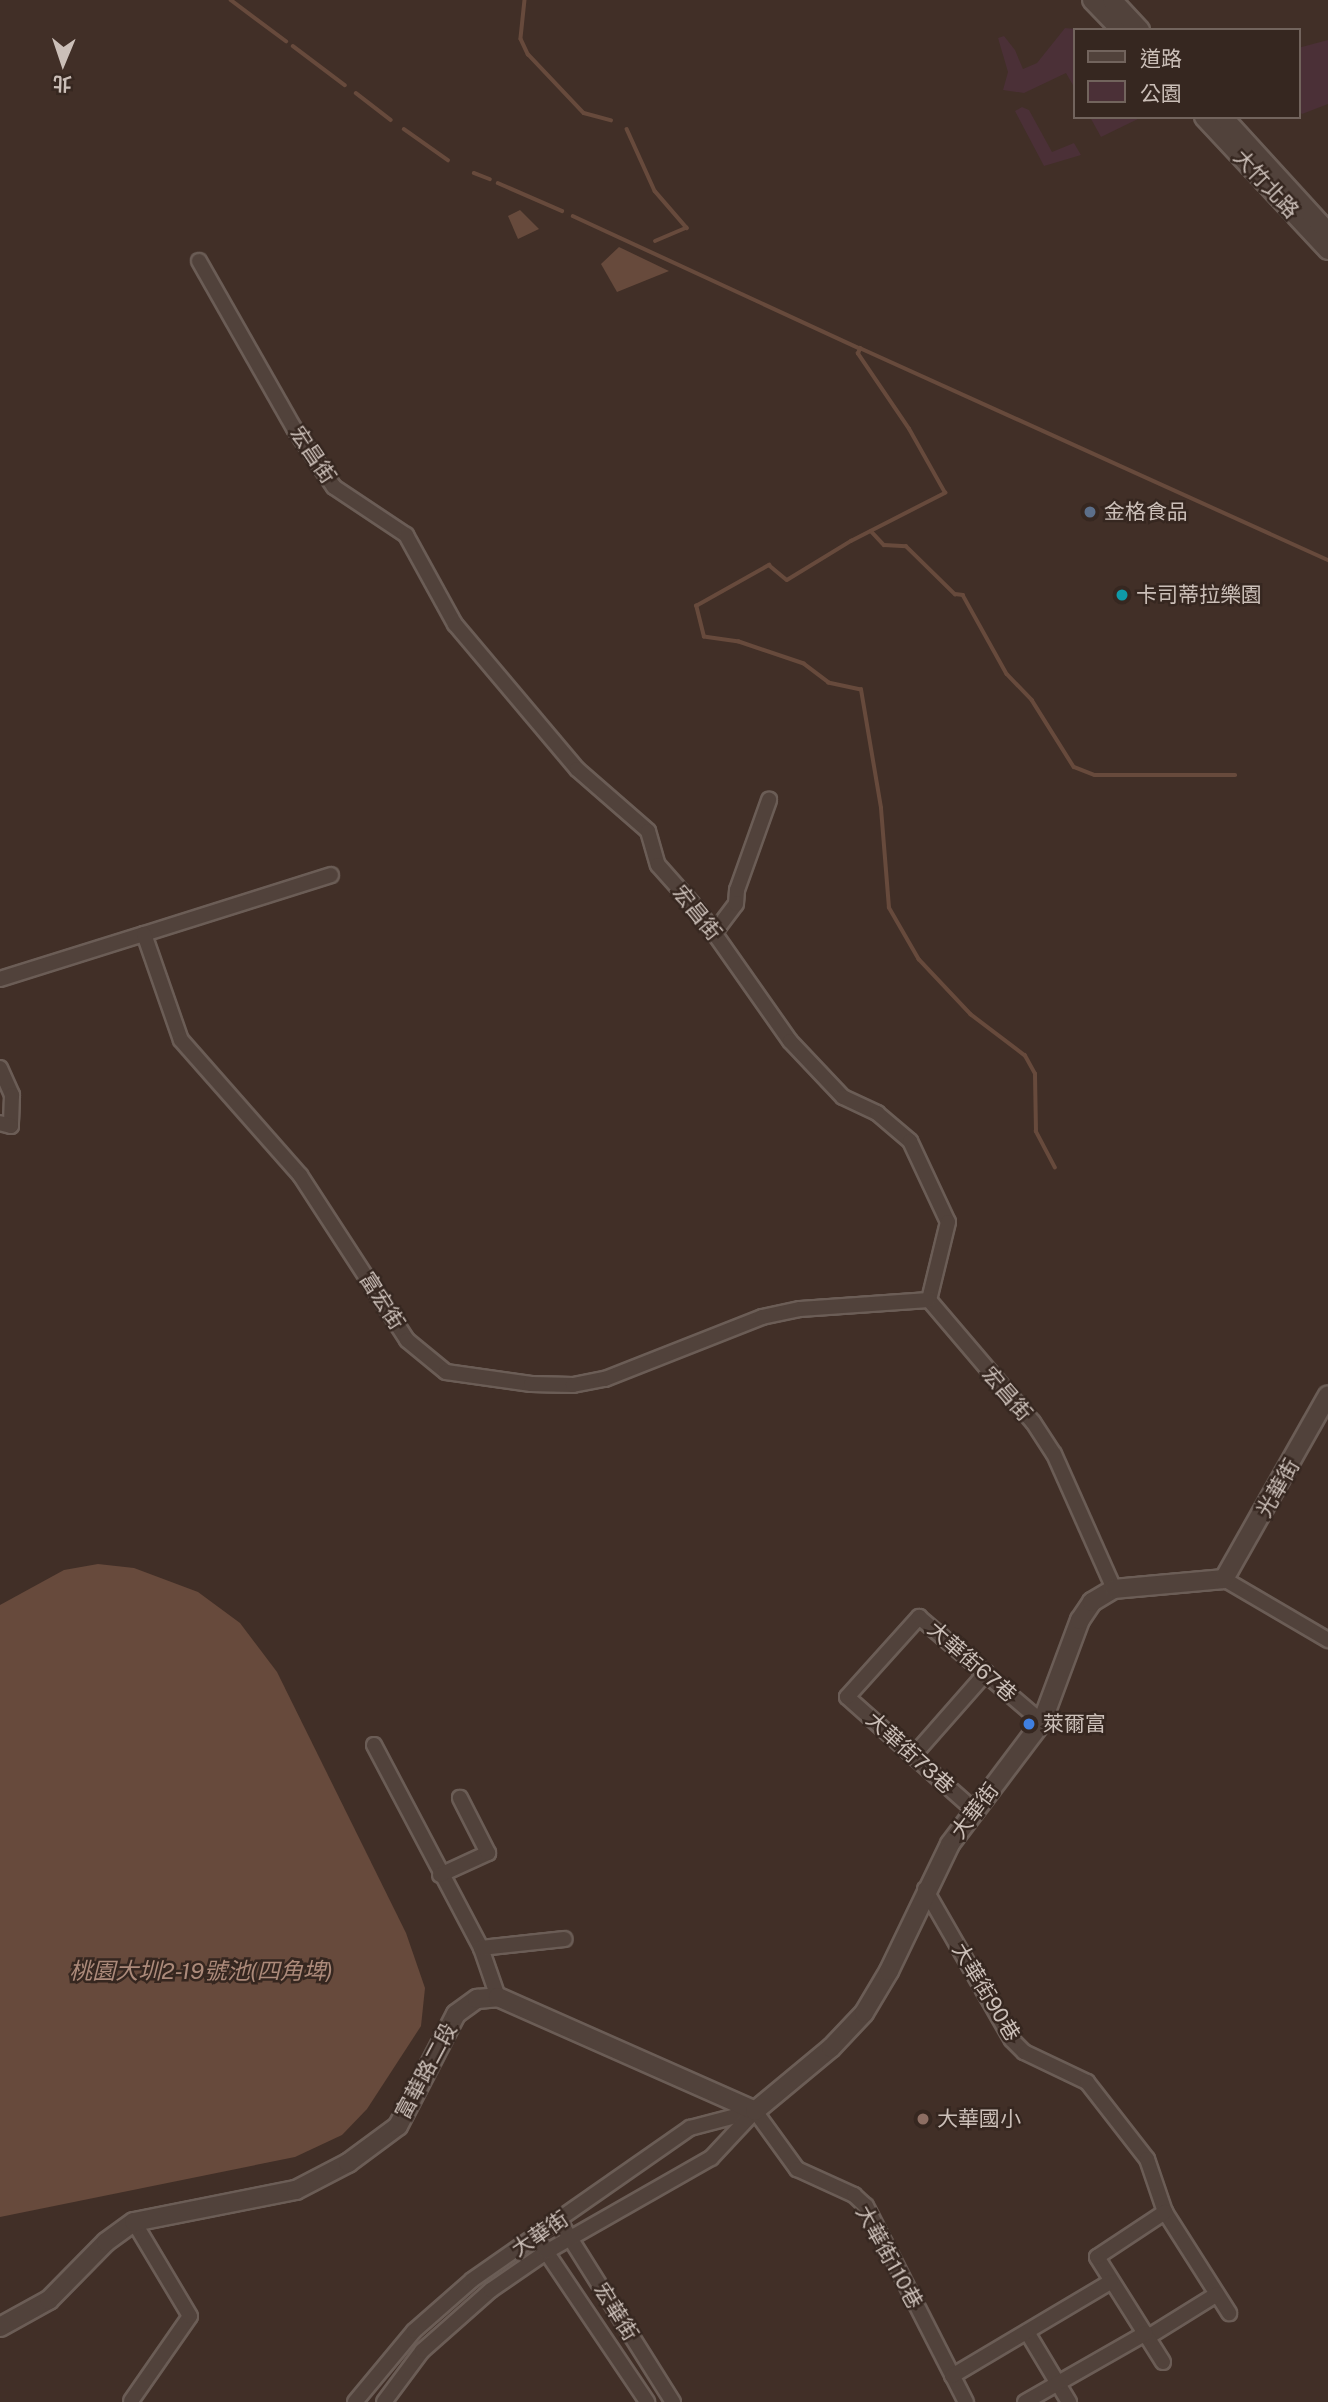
<!DOCTYPE html>
<meta charset="utf-8">
<style>
body{margin:0}
#map{position:relative;width:1328px;height:2402px;overflow:hidden;background:#412f27;font-family:"Public Sans","Noto Sans TC",sans-serif}
div>[style]{position:absolute}
.green>*{inset:0;background:#4b3037}
.water>*{inset:0;background:#674a3c}
.stream>*{height:3.5px;margin:-1.75px;padding:0 1.75px;transform-origin:1.75px;border-radius:1.75px;background:#674a3c}
.roads{filter:drop-shadow(2px 0 #6b5d56) drop-shadow(-2px 0 #6b5d56) drop-shadow(0 2px #6b5d56) drop-shadow(0 -2px #6b5d56)}
.minor>*{height:14px;margin:-7px;padding:0 7px;transform-origin:7px;border-radius:7px;background:#51423b}
.tertiary>*{height:18px;margin:-9px;padding:0 9px;transform-origin:9px;border-radius:9px;background:#51423b}
.dots>*{width:19px;height:19px;translate:-50% -50%;box-sizing:border-box;border:4px solid #362720;border-radius:50%}
span{translate:-50% -50%;white-space:nowrap;text-align:center;line-height:1.15;-webkit-text-stroke:5px #362720;paint-order:stroke}
.street-label{font-size:21px;color:#cbbfb8}
.poi-label{font-size:21px;color:#cbbfb8}
.left{translate:0 -50%;text-align:left}
.water-label{font-size:23px;color:#ac8a7a;font-style:italic}
.legend{position:absolute;left:1073px;top:28px;width:228px;height:91px;box-sizing:border-box;background:#362720;border:2px solid #72645d;margin:0;padding:9px 12px;list-style:none;font-size:21px;color:#cbbfb8}
.legend li{display:flex;align-items:center;gap:14px;height:35px}
.legend b{width:35px;border:2px solid #72645d}
.north{position:absolute;left:28px;top:28px;width:70px;height:70px;-webkit-text-stroke:5px #362720;paint-order:stroke;rotate:182deg;font-size:19px;font-weight:700;line-height:28px;text-align:center;color:#cbbfb8}
.north::after{content:'';display:block;margin:auto;width:24px;height:32px;background:#cbbfb8;clip-path:polygon(50% 0,100% 100%,50% 72%,0 100%)}
</style>
<div id="map">
<div class="green">
<i style="clip-path:polygon(1065px 28px,1087px 30px,1074px 30px,1074px 87px,1066px 73px,1024px 93px,1003px 90px,1008px 72px,998px 38px,1004px 36px,1015px 50px,1023px 69px,1037px 63px)"></i>
<i style="clip-path:polygon(1328px 40px,1328px 104px,1302px 114px,1298px 110px,1298px 48px)"></i>
<i style="clip-path:polygon(1022px 107px,1029px 110px,1052px 152px,1074px 143px,1081px 155px,1044px 166px,1015px 111px)"></i>
<i style="clip-path:polygon(1090px 117px,1142px 117px,1101px 137px)"></i>
</div>
<div class="water">
<i style="clip-path:polygon(520px 210px,539px 229px,518px 239px,508px 216px)"></i>
<i style="clip-path:polygon(619px 247px,669px 271px,617px 292px,601px 264px)"></i>
<i style="clip-path:polygon(98px 1564px,134px 1568px,198px 1592px,240px 1623px,277px 1672px,406px 1933px,425px 1988px,421px 2026px,367px 2109px,342px 2135px,295px 2157px,0 2217px,0 1605px,64px 1570px)"></i>
</div>
<div class="stream">
<i style="left:231px;top:0;width:69px;rotate:36.7deg"></i>
<i style="left:525px;top:0;width:39px;rotate:96deg"></i>
<i style="left:521px;top:39px;width:17px;rotate:65deg"></i>
<i style="left:528px;top:54px;width:81px;rotate:46.5deg"></i>
<i style="left:584px;top:113px;width:28px;rotate:15deg"></i>
<i style="left:293px;top:46px;width:65px;rotate:36.9deg"></i>
<i style="left:356px;top:93px;width:44px;rotate:37.6deg"></i>
<i style="left:404px;top:129px;width:54px;rotate:35.2deg"></i>
<i style="left:627px;top:129px;width:68px;rotate:65.7deg"></i>
<i style="left:655px;top:191px;width:49px;rotate:49.1deg"></i>
<i style="left:687px;top:228px;width:34px;rotate:157deg"></i>
<i style="left:474px;top:173px;width:17px;rotate:21deg"></i>
<i style="left:498px;top:183px;width:70px;rotate:23.6deg"></i>
<i style="left:573px;top:216px;width:317px;rotate:24.8deg"></i>
<i style="left:871px;top:531px;width:19px;rotate:47deg"></i>
<i style="left:884px;top:545px;width:22px;rotate:3deg"></i>
<i style="left:906px;top:546px;width:69px;rotate:44.4deg"></i>
<i style="left:955px;top:594px;width:8px;rotate:7deg"></i>
<i style="left:963px;top:595px;width:90px;rotate:60.9deg"></i>
<i style="left:1007px;top:674px;width:36px;rotate:46deg"></i>
<i style="left:1032px;top:700px;width:79px;rotate:57.9deg"></i>
<i style="left:1074px;top:767px;width:22px;rotate:21deg"></i>
<i style="left:1095px;top:775px;width:140px"></i>
<i style="left:1055px;top:1168px;width:41px;rotate:-117.8deg"></i>
<i style="left:1036px;top:1132px;width:58px;rotate:-91deg"></i>
<i style="left:1035px;top:1074px;width:21px;rotate:-119deg"></i>
<i style="left:1025px;top:1056px;width:68px;rotate:-142.8deg"></i>
<i style="left:971px;top:1015px;width:76px;rotate:-133.4deg"></i>
<i style="left:919px;top:960px;width:60px;rotate:-120deg"></i>
<i style="left:889px;top:908px;width:100px;rotate:-94.6deg"></i>
<i style="left:881px;top:808px;width:120px;rotate:-99.6deg"></i>
<i style="left:861px;top:690px;width:33px;rotate:-168deg"></i>
<i style="left:829px;top:683px;width:31px;rotate:-143deg"></i>
<i style="left:804px;top:664px;width:69px;rotate:-161.3deg"></i>
<i style="left:739px;top:642px;width:35px;rotate:-172deg"></i>
<i style="left:704px;top:637px;width:32px;rotate:-104deg"></i>
<i style="left:696px;top:606px;width:84px;rotate:-29.3deg"></i>
<i style="left:769px;top:565px;width:23px;rotate:40deg"></i>
<i style="left:787px;top:580px;width:75px;rotate:-31.4deg"></i>
<i style="left:851px;top:541px;width:106px;rotate:-27.1deg"></i>
<i style="left:945px;top:493px;width:73px;rotate:-119.4deg"></i>
<i style="left:909px;top:429px;width:91px;rotate:-124.2deg"></i>
<i style="left:858px;top:354px;width:6px;rotate:-72deg"></i>
<i style="left:860px;top:348px;width:514px;rotate:24.37deg"></i>
</div>
<div class="roads">
<div class="minor">
<i style="left:199px;top:261px;width:192px;rotate:60.4deg"></i>
<i style="left:294px;top:428px;width:71px;rotate:55.9deg"></i>
<i style="left:334px;top:487px;width:87px;rotate:33.7deg"></i>
<i style="left:406px;top:535px;width:102px;rotate:61.2deg"></i>
<i style="left:455px;top:624px;width:189px;rotate:49.9deg"></i>
<i style="left:577px;top:769px;width:94px;rotate:41.1deg"></i>
<i style="left:648px;top:831px;width:35px;rotate:74deg"></i>
<i style="left:658px;top:865px;width:60px;rotate:48.4deg"></i>
<i style="left:698px;top:910px;width:160px;rotate:54.9deg"></i>
<i style="left:790px;top:1041px;width:77px;rotate:46.6deg"></i>
<i style="left:843px;top:1097px;width:38px;rotate:25deg"></i>
<i style="left:877px;top:1113px;width:43px;rotate:40.3deg"></i>
<i style="left:910px;top:1141px;width:89px;rotate:64.9deg"></i>
<i style="left:948px;top:1222px;width:80px;rotate:103.7deg"></i>
<i style="left:929px;top:1300px;width:160px;rotate:49.6deg"></i>
<i style="left:1033px;top:1422px;width:38px;rotate:57deg"></i>
<i style="left:1054px;top:1454px;width:148px;rotate:66deg"></i>
<i style="left:714px;top:933px;width:36px;rotate:-53deg"></i>
<i style="left:736px;top:904px;width:14px;rotate:-86deg"></i>
<i style="left:737px;top:890px;width:96px;rotate:-70.4deg"></i>
<i style="left:144px;top:934px;width:196px;rotate:-17.5deg"></i>
<i style="left:0;top:979px;width:151px;rotate:-17.4deg"></i>
<i style="left:144px;top:934px;width:112px;rotate:70.8deg"></i>
<i style="left:181px;top:1040px;width:180px;rotate:48.6deg"></i>
<i style="left:300px;top:1175px;width:197px;rotate:57deg"></i>
<i style="left:407px;top:1340px;width:50px;rotate:39.4deg"></i>
<i style="left:446px;top:1372px;width:86px;rotate:8deg"></i>
<i style="left:531px;top:1384px;width:42px;rotate:1.4deg"></i>
<i style="left:573px;top:1385px;width:33px;rotate:-11deg"></i>
<i style="left:605px;top:1379px;width:169px;rotate:-21.5deg"></i>
<i style="left:762px;top:1317px;width:39px;rotate:-12deg"></i>
<i style="left:800px;top:1309px;width:129px;rotate:-4deg"></i>
<i style="left:0;top:1068px;width:30px;rotate:66deg"></i>
<i style="left:12px;top:1095px;width:31px;rotate:92deg"></i>
<i style="left:11px;top:1126px;width:11px;rotate:-165deg"></i>
<i style="left:1224px;top:1579px;width:121px;rotate:30.4deg"></i>
<i style="left:374px;top:1745px;width:229px;rotate:62.2deg"></i>
<i style="left:481px;top:1948px;width:52px;rotate:70.9deg"></i>
<i style="left:913px;top:1756px;width:111px;rotate:-48.7deg"></i>
<i style="left:974px;top:1810px;width:170px;rotate:-138.3deg"></i>
<i style="left:847px;top:1697px;width:108px;rotate:-48deg"></i>
<i style="left:919px;top:1617px;width:162px;rotate:40.5deg"></i>
<i style="left:440px;top:1875px;width:53px;rotate:-24.6deg"></i>
<i style="left:488px;top:1853px;width:62px;rotate:-117deg"></i>
<i style="left:925px;top:1889px;width:174px;rotate:60.1deg"></i>
<i style="left:1012px;top:2040px;width:17px;rotate:45deg"></i>
<i style="left:1024px;top:2052px;width:70px;rotate:25.5deg"></i>
<i style="left:1087px;top:2082px;width:98px;rotate:52.1deg"></i>
<i style="left:1147px;top:2159px;width:56px;rotate:71.2deg"></i>
<i style="left:1165px;top:2212px;width:120px;rotate:57.6deg"></i>
<i style="left:481px;top:1948px;width:84px;rotate:-6.1deg"></i>
<i style="left:755px;top:2111px;width:72px;rotate:54.1deg"></i>
<i style="left:797px;top:2169px;width:63px;rotate:24.5deg"></i>
<i style="left:854px;top:2195px;width:16px;rotate:43deg"></i>
<i style="left:866px;top:2206px;width:220px;rotate:63deg"></i>
<i style="left:560px;top:2222px;width:213px;rotate:57.9deg"></i>
<i style="left:543px;top:2247px;width:187px;rotate:56.1deg"></i>
<i style="left:1027px;top:2332px;width:82px;rotate:59deg"></i>
<i style="left:1148px;top:2337px;width:81px;rotate:-31.9deg"></i>
<i style="left:1163px;top:2362px;width:124px;rotate:-122.2deg"></i>
<i style="left:1097px;top:2257px;width:82px;rotate:-33.5deg"></i>
<i style="left:952px;top:2376px;width:184px;rotate:-30.7deg"></i>
<i style="left:131px;top:2401px;width:103px;rotate:-55.2deg"></i>
<i style="left:190px;top:2316px;width:109px;rotate:-120.8deg"></i>
<i style="left:355px;top:2402px;width:92px;rotate:-50.3deg"></i>
<i style="left:414px;top:2331px;width:77px;rotate:-41.3deg"></i>
<i style="left:472px;top:2280px;width:266px;rotate:-34.9deg"></i>
<i style="left:690px;top:2128px;width:67px;rotate:-14.7deg"></i>
<i style="left:384px;top:2402px;width:64px;rotate:-53.3deg"></i>
<i style="left:422px;top:2351px;width:92px;rotate:-41.5deg"></i>
<i style="left:491px;top:2290px;width:67px;rotate:-34.6deg"></i>
<i style="left:546px;top:2252px;width:190px;rotate:-29.7deg"></i>
<i style="left:711px;top:2158px;width:63px;rotate:-46.9deg"></i>
<i style="left:1025px;top:2402px;width:139px;rotate:-29.7deg"></i>
</div>
<div class="tertiary">
<i style="left:1092px;top:0;width:42px;rotate:46deg"></i>
<i style="left:1112px;top:0;width:41px;rotate:47deg"></i>
<i style="left:1204px;top:117px;width:182px;rotate:47deg"></i>
<i style="left:1223px;top:117px;width:156px;rotate:47.6deg"></i>
<i style="left:0;top:2327px;width:56px;rotate:-28.9deg"></i>
<i style="left:49px;top:2300px;width:81px;rotate:-45.5deg"></i>
<i style="left:106px;top:2242px;width:34px;rotate:-36deg"></i>
<i style="left:134px;top:2222px;width:165px;rotate:-11.2deg"></i>
<i style="left:296px;top:2190px;width:59px;rotate:-27.4deg"></i>
<i style="left:348px;top:2163px;width:62px;rotate:-36.5deg"></i>
<i style="left:398px;top:2126px;width:126px;rotate:-62.6deg"></i>
<i style="left:456px;top:2014px;width:26px;rotate:-36deg"></i>
<i style="left:477px;top:1999px;width:21px;rotate:-5deg"></i>
<i style="left:498px;top:1997px;width:281px;rotate:23.9deg"></i>
<i style="left:755px;top:2111px;width:99px;rotate:-39.7deg"></i>
<i style="left:831px;top:2048px;width:48px;rotate:-46.7deg"></i>
<i style="left:864px;top:2013px;width:49px;rotate:-59.2deg"></i>
<i style="left:889px;top:1971px;width:141px;rotate:-64.3deg"></i>
<i style="left:950px;top:1844px;width:153px;rotate:-53deg"></i>
<i style="left:1042px;top:1722px;width:109px;rotate:-69.6deg"></i>
<i style="left:1080px;top:1620px;width:22px;rotate:-56deg"></i>
<i style="left:1092px;top:1602px;width:26px;rotate:-31deg"></i>
<i style="left:1114px;top:1589px;width:110px;rotate:-5.2deg"></i>
<i style="left:1224px;top:1579px;width:211px;rotate:-60.5deg"></i>
</div>
</div>
<div class="dots">
<i style="left:1090px;top:512px;background:#5c6f8a"></i>
<i style="left:1122px;top:595px;background:#0f9aa8"></i>
<i style="left:1029px;top:1724px;background:#3f7fe0"></i>
<i style="left:923px;top:2119px;background:#8d6e63"></i>
</div>
<div class="street-label">
<span style="left:1266px;top:184px;rotate:47deg">大竹北路</span>
<span style="left:313px;top:455px;rotate:56deg">宏昌街</span>
<span style="left:697px;top:913px;rotate:51deg">宏昌街</span>
<span style="left:382px;top:1301px;rotate:57deg">富宏街</span>
<span style="left:1007px;top:1394px;rotate:49deg">宏昌街</span>
<span style="left:1278px;top:1488px;rotate:-60deg">光華街</span>
<span style="left:972px;top:1662px;rotate:41deg">大華街67巷</span>
<span style="left:910px;top:1753px;rotate:42deg">大華街73巷</span>
<span style="left:975px;top:1811px;rotate:-53deg">大華街</span>
<span style="left:986px;top:1992px;rotate:59deg">大華街90巷</span>
<span style="left:426px;top:2071px;rotate:-62deg">富華路二段</span>
<span style="left:540px;top:2234px;rotate:-34deg">大華街</span>
<span style="left:889px;top:2257px;rotate:61deg">大華街110巷</span>
<span style="left:616px;top:2312px;rotate:58deg">宏華街</span>
</div>
<div class="poi-label">
<span class="left" style="left:1104px;top:512px">金格食品</span>
<span class="left" style="left:1136px;top:595px">卡司蒂拉樂園</span>
<span class="left" style="left:1043px;top:1724px">萊爾富</span>
<span class="left" style="left:937px;top:2119px">大華國小</span>
</div>
<div class="water-label">
<span style="left:201px;top:1971px">桃園大圳2-19號池(四角埤)</span>
</div>
<ul class="legend">
<li><b style="height:9px;background:#51423b"></b>道路</li>
<li><b style="height:19px;background:#4b3037"></b>公園</li>
</ul>
<div class="north">北</div>
</div>
